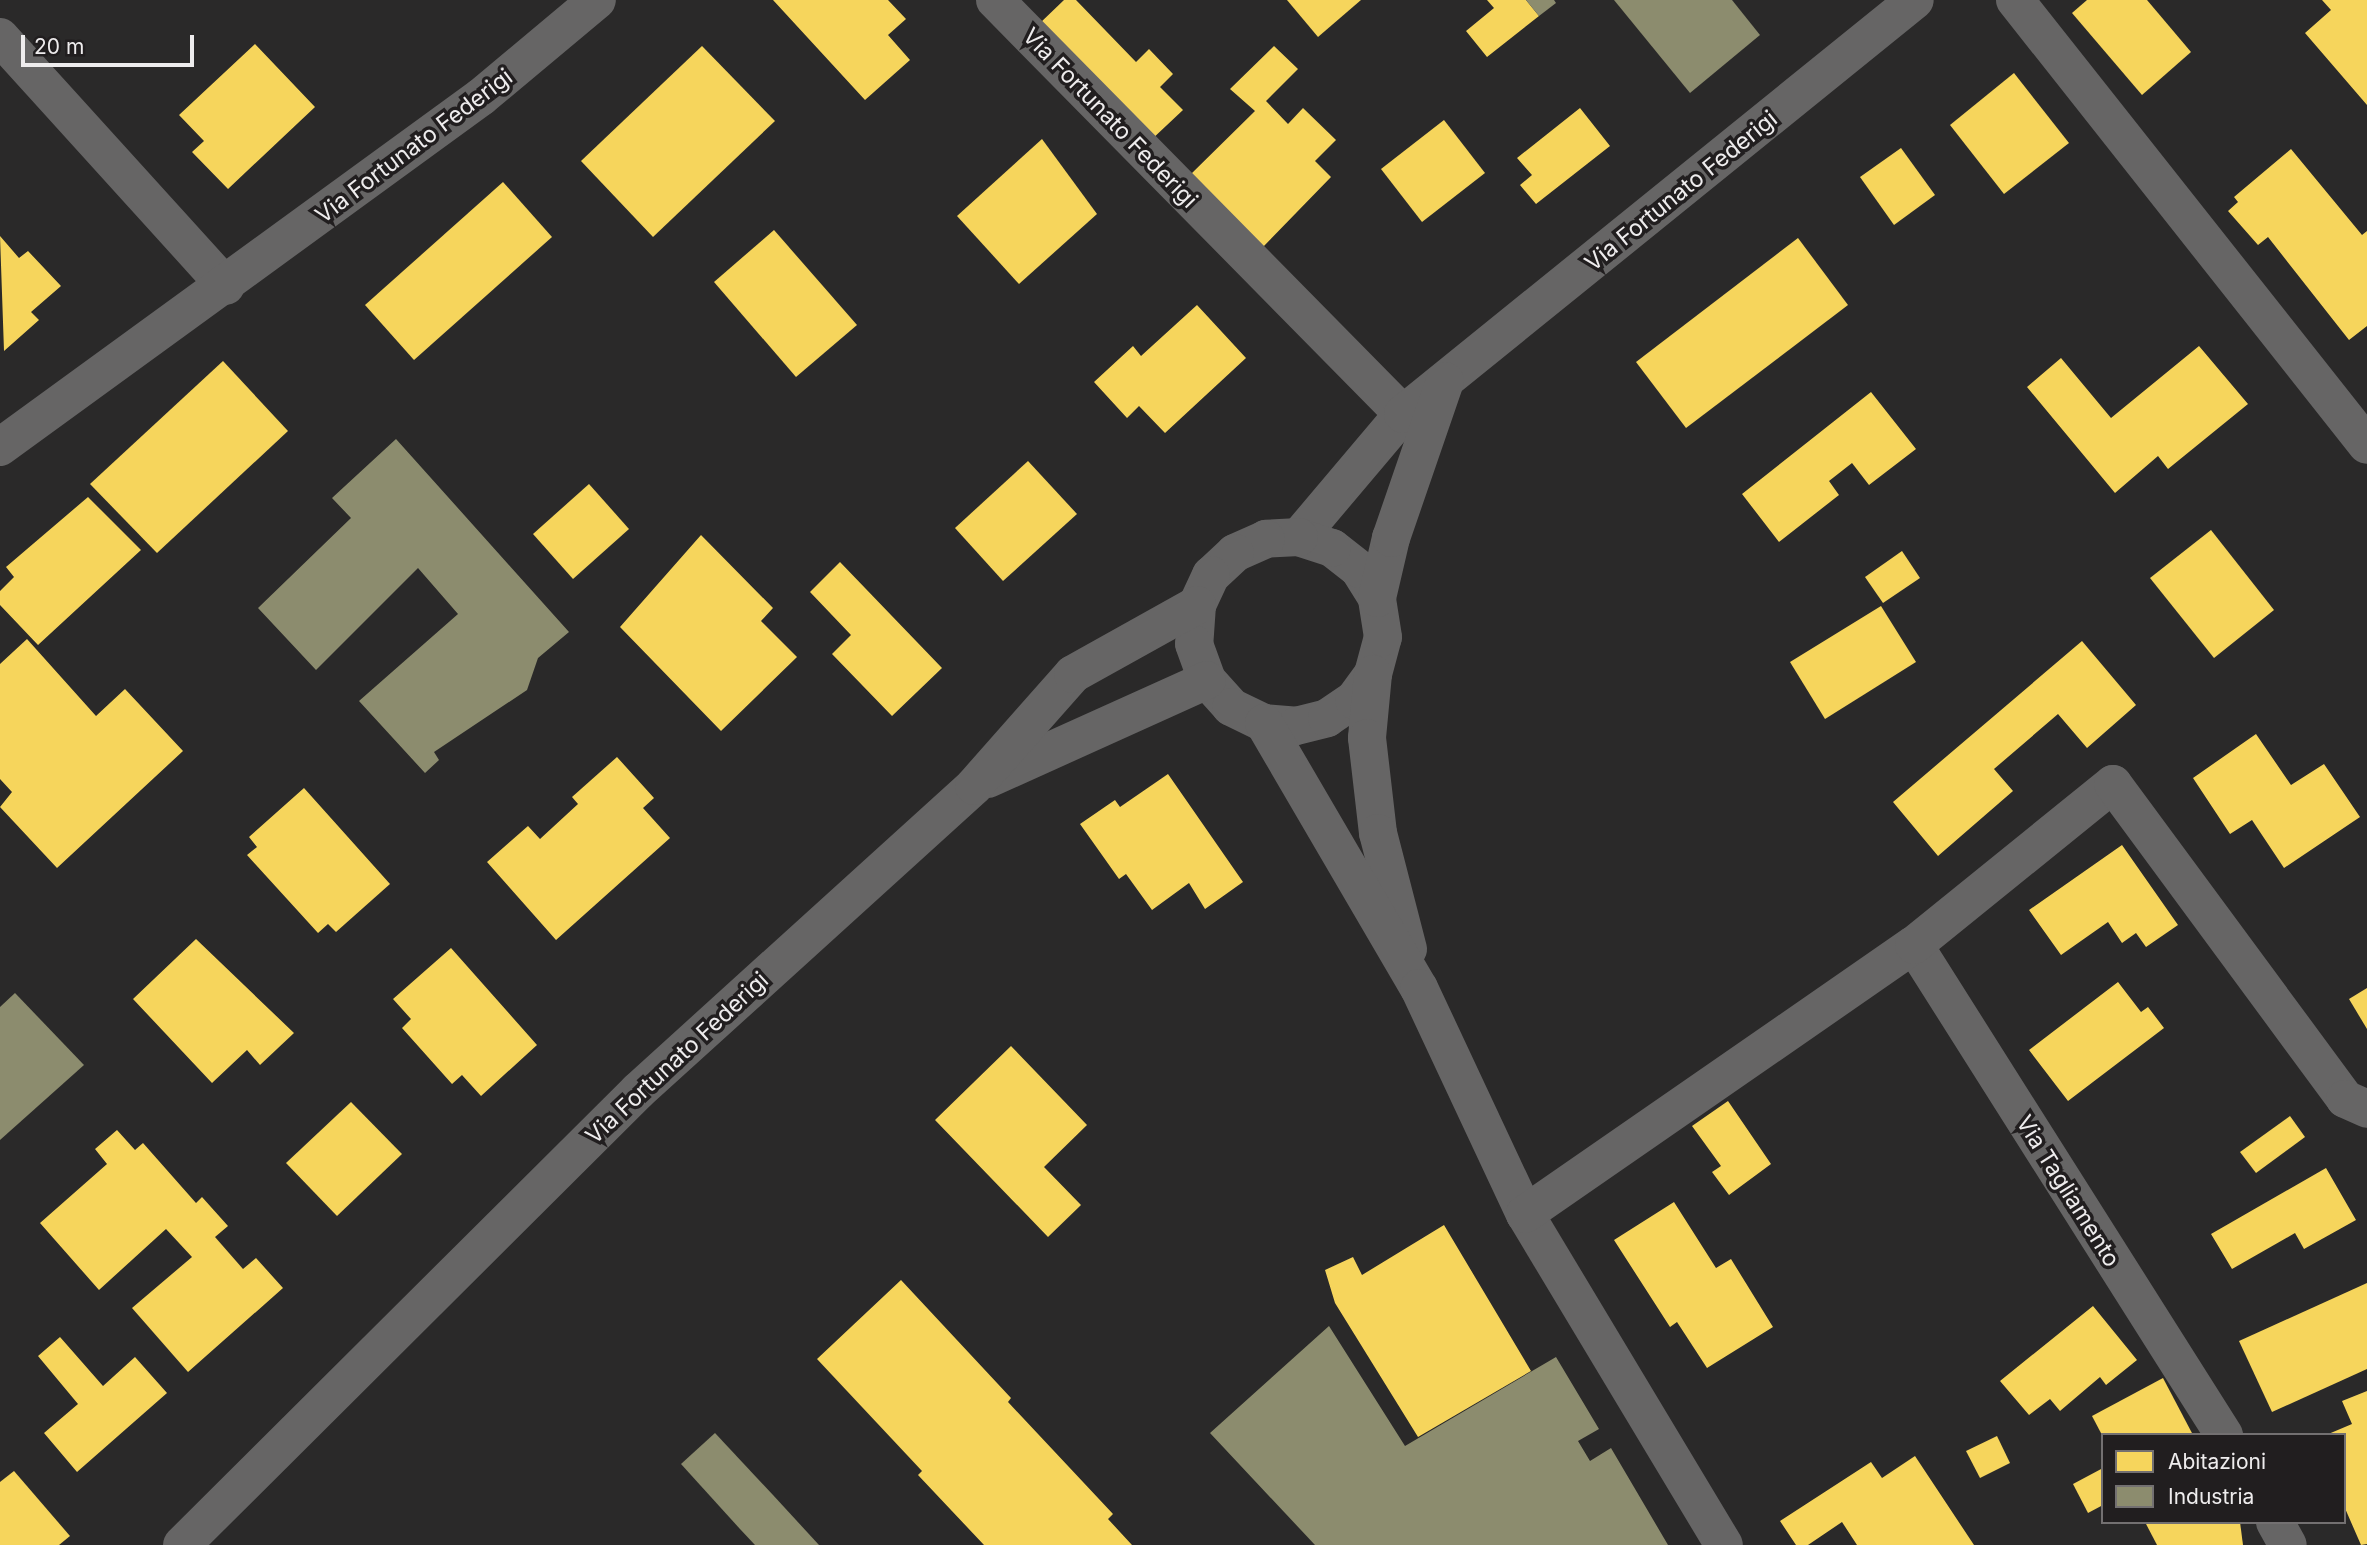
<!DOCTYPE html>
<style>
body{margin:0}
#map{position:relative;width:2367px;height:1545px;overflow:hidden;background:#2a2929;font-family:Inter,sans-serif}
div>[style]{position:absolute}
.homes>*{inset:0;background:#f6d55c}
.industry>*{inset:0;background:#8c8c6e}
.minor>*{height:38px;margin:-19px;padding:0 19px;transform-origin:19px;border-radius:19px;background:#666565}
span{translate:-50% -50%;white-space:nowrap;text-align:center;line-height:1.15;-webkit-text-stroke:7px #211e1f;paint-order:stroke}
.street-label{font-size:23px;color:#eeeced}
.legend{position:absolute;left:2101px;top:1433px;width:245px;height:91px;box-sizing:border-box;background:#211e1f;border:2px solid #737071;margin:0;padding:9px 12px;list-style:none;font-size:21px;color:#eeeced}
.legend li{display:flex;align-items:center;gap:14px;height:35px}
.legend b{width:35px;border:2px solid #737071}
.scale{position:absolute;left:21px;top:35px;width:173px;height:32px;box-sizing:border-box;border:4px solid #eeeced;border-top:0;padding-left:9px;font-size:21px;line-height:24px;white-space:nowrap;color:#eeeced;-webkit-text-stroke:5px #211e1f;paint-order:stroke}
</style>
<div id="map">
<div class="homes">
<i style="clip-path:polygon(773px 0,888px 0,906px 19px,888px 35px,910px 60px,865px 100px)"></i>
<i style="clip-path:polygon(1064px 0,1076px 0,1136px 62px,1149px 49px,1173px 74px,1160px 87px,1183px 110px,1150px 141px,1039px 24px)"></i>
<i style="clip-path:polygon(1287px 0,1361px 0,1318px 37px)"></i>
<i style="clip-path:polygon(1487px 0,1526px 0,1539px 16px,1487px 57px,1466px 31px,1494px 8px)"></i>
<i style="clip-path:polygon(2087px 0,2147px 0,2191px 52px,2142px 95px,2072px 13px)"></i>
<i style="clip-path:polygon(2322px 0,2367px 0,2367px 105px,2305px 33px,2331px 10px)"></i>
<i style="clip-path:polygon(255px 44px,315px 107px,228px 189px,192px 152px,204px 141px,179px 115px)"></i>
<i style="clip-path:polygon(702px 46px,775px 121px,653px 237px,581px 161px)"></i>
<i style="clip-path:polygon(1274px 46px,1298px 69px,1266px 101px,1288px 124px,1303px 108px,1336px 140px,1315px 161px,1331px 177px,1263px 247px,1190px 175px,1255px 111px,1230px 89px)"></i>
<i style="clip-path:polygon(2014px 73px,2069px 143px,2004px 194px,1950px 125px)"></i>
<i style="clip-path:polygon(1580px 108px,1610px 146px,1536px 204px,1520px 185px,1532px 175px,1517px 158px)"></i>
<i style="clip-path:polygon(1444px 120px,1485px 173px,1422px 222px,1381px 169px)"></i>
<i style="clip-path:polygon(1042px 139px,1097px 214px,1019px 284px,957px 216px)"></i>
<i style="clip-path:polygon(1901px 148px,1935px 195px,1894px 225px,1860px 177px)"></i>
<i style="clip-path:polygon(2291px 149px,2362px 235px,2367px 231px,2367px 326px,2349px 340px,2268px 237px,2258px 245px,2228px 211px,2238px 202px,2234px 197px)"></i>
<i style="clip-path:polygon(503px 182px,552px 237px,414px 360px,365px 305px)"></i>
<i style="clip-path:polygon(774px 230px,857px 325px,796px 377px,714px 282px)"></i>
<i style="clip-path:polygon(0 236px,19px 258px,28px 251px,61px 286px,31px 312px,39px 320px,4px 351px)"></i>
<i style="clip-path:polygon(1798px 238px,1848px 305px,1686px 428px,1636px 362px)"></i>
<i style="clip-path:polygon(1197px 305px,1246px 358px,1165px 433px,1139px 406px,1127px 418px,1094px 382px,1133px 346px,1141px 356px)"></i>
<i style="clip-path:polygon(2199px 346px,2248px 404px,2168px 469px,2158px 456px,2115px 493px,2027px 387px,2061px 358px,2111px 418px)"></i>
<i style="clip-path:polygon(223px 361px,288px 431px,157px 553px,90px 484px)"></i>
<i style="clip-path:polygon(1871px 392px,1916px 449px,1869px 485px,1852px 463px,1829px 481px,1839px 495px,1779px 542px,1742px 494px)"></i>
<i style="clip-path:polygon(1028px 461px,1077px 514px,1003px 581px,955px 528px)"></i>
<i style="clip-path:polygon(589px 484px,629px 529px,573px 579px,533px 534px)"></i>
<i style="clip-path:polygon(88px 497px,141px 550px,38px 645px,0 605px,0 591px,14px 577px,6px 567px)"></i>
<i style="clip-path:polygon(2211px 530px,2274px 610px,2214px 658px,2150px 578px)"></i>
<i style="clip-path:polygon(701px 535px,773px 608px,761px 621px,797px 657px,721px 731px,620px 627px)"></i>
<i style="clip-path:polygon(1902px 551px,1920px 578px,1883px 603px,1865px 577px)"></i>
<i style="clip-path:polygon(840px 562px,942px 668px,892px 716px,832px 654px,851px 635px,810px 592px)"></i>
<i style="clip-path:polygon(1881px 606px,1916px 662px,1825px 719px,1790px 662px)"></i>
<i style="clip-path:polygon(27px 639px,96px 716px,125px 689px,183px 751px,57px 868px,0 807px,12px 792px,0 779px,0 664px)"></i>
<i style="clip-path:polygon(2082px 641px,2136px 705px,2087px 748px,2058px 714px,1994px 769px,2013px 791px,1938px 856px,1893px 802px)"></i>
<i style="clip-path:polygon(2256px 734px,2291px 785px,2324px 764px,2360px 817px,2284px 868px,2252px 820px,2230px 834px,2193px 778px)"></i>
<i style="clip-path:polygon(617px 757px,654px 798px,643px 808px,670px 838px,556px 940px,487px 862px,528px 826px,540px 839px,578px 804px,572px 797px)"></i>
<i style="clip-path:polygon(1168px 774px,1243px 882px,1205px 909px,1189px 883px,1152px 910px,1126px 874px,1119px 879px,1080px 824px,1115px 800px,1120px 807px)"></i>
<i style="clip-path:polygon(304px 788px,390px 884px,336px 932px,328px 924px,318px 933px,247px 855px,257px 847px,249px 837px)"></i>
<i style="clip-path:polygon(2122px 845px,2178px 925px,2146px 947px,2136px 933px,2122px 943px,2108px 922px,2061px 955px,2029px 910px)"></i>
<i style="clip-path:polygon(196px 939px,294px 1033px,260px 1065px,247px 1050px,212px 1083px,133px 999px)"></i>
<i style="clip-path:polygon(451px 948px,537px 1045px,481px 1096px,462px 1075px,452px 1084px,402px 1028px,411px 1019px,393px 999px)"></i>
<i style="clip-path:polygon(2118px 982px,2141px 1012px,2148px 1007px,2164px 1028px,2068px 1101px,2029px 1050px)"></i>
<i style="clip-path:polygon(2367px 988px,2367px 1029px,2349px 999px)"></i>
<i style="clip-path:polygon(1011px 1046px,1087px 1125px,1044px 1167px,1081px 1205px,1048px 1237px,935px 1120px)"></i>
<i style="clip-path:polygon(1728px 1101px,1771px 1164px,1729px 1195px,1712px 1172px,1721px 1166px,1692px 1126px)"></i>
<i style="clip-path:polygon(351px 1102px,402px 1154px,337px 1216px,286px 1163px)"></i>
<i style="clip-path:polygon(2290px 1116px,2305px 1137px,2256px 1173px,2240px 1152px)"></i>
<i style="clip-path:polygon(117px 1130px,135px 1150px,143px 1143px,196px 1203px,202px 1197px,228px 1226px,215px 1237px,243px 1269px,256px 1258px,283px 1288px,188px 1372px,132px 1308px,192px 1257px,166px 1229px,99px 1290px,40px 1223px,107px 1164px,95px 1149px)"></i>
<i style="clip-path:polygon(2326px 1168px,2356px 1220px,2304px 1249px,2295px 1233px,2232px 1269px,2211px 1234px)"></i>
<i style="clip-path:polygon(1674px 1202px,1716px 1268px,1731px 1259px,1773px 1327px,1707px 1368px,1677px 1322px,1670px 1327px,1614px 1240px)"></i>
<i style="clip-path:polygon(1444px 1225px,1531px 1371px,1418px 1437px,1335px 1303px,1325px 1270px,1353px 1257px,1362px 1275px)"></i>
<i style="clip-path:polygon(901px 1280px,1011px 1398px,1008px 1402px,1113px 1514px,1108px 1519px,1132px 1545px,984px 1545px,918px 1475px,922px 1471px,817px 1359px)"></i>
<i style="clip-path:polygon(2367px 1283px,2367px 1369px,2272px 1412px,2239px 1341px)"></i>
<i style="clip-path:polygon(2093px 1306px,2137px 1360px,2106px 1385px,2100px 1377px,2060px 1411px,2050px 1399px,2029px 1415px,2000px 1381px)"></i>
<i style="clip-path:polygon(60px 1337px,103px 1386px,135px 1357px,167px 1393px,77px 1472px,44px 1433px,78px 1404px,38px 1356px)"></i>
<i style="clip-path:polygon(2163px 1378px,2193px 1435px,2102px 1435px,2092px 1416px)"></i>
<i style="clip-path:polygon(2367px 1391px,2367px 1544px,2361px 1545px,2344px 1506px,2344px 1435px,2326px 1435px,2352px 1424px,2342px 1401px)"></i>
<i style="clip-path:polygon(1997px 1436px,2010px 1463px,1980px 1478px,1966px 1451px)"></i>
<i style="clip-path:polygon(1915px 1456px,1974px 1545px,1857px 1545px,1842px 1522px,1808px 1545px,1796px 1545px,1780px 1521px,1871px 1462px,1882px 1478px)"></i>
<i style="clip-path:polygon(2103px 1468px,2103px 1505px,2088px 1513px,2073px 1484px)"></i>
<i style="clip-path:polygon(14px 1471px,70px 1536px,59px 1545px,0 1545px,0 1482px)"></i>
<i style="clip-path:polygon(2145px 1522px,2240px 1522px,2243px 1545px,2157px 1545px)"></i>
</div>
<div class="industry">
<i style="clip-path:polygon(1526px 0,1554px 0,1556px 3px,1539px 16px)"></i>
<i style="clip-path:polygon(1614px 0,1732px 0,1760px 35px,1690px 93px)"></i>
<i style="clip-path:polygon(396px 439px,569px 632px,538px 658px,527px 690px,434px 752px,439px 760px,425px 773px,359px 701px,458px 614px,418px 568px,316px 670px,258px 608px,351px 518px,332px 498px)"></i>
<i style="clip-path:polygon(15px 993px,84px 1065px,0 1140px,0 1007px)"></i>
<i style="clip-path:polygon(1329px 1326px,1405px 1446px,1556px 1357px,1599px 1429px,1578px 1441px,1590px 1461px,1611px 1448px,1668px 1545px,1315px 1545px,1210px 1433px)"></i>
<i style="clip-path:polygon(715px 1433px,773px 1495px,819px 1545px,755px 1545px,740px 1529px,681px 1464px)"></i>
</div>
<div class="minor">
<i style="left:995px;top:0;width:581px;rotate:45.42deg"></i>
<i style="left:2015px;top:0;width:567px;rotate:51.66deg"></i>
<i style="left:0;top:37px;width:336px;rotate:47.8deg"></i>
<i style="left:0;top:447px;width:595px;rotate:-36.04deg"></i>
<i style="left:481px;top:97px;width:151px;rotate:-39.9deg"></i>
<i style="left:1299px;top:537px;width:161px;rotate:-49.8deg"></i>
<i style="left:1403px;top:414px;width:658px;rotate:-38.96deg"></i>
<i style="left:1377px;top:598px;width:34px;rotate:-122deg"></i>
<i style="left:1359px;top:569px;width:34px;rotate:-142deg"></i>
<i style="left:1332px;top:548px;width:35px;rotate:-162deg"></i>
<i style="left:1299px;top:537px;width:33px;rotate:177deg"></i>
<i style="left:1266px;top:539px;width:34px;rotate:156deg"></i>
<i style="left:1235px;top:553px;width:33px;rotate:137deg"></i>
<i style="left:1211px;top:575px;width:33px;rotate:115deg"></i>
<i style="left:1197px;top:605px;width:39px;rotate:94deg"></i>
<i style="left:1194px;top:644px;width:38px;rotate:70deg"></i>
<i style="left:1207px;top:680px;width:36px;rotate:48deg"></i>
<i style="left:1231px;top:707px;width:37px;rotate:26deg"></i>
<i style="left:1264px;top:723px;width:32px;rotate:5deg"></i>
<i style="left:1296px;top:726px;width:32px;rotate:-14deg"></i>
<i style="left:1327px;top:718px;width:32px;rotate:-34deg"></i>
<i style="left:1354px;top:700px;width:32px;rotate:-54deg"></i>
<i style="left:1373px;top:674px;width:38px;rotate:-75deg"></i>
<i style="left:1383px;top:637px;width:39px;rotate:-99deg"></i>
<i style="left:1377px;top:598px;width:62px;rotate:-76.9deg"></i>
<i style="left:1391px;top:538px;width:166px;rotate:-71deg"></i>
<i style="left:1373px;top:674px;width:64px;rotate:95.4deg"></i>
<i style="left:1367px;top:738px;width:96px;rotate:83.4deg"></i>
<i style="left:1378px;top:833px;width:120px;rotate:75.5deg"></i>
<i style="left:1264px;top:723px;width:307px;rotate:59.7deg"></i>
<i style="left:1419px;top:988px;width:250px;rotate:64.9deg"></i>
<i style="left:1525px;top:1214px;width:386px;rotate:59deg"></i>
<i style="left:988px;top:779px;width:240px;rotate:-24.3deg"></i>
<i style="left:1914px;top:945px;width:580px;rotate:57.68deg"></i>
<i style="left:1525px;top:1214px;width:473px;rotate:-34.7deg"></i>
<i style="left:1914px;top:945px;width:256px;rotate:-39deg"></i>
<i style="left:2113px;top:784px;width:391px;rotate:53.6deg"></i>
<i style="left:2345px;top:1099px;width:24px;rotate:24deg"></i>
<i style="left:2275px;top:1522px;width:26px;rotate:61deg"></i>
<i style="left:182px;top:1545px;width:643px;rotate:-44.87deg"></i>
<i style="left:638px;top:1091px;width:454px;rotate:-42.2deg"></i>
<i style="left:974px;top:786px;width:149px;rotate:-48.5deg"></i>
<i style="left:1073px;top:674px;width:142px;rotate:-29.1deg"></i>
</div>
<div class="street-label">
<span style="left:1110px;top:118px;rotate:46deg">Via Fortunato Federigi</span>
<span style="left:414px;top:146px;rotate:-37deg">Via Fortunato Federigi</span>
<span style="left:1681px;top:191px;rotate:-39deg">Via Fortunato Federigi</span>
<span style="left:677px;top:1058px;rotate:-43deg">Via Fortunato Federigi</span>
<span style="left:2068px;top:1191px;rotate:58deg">Via Tagliamento</span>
</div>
<ul class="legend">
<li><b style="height:19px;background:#f6d55c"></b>Abitazioni</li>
<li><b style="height:19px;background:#8c8c6e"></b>Industria</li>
</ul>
<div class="scale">20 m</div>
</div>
